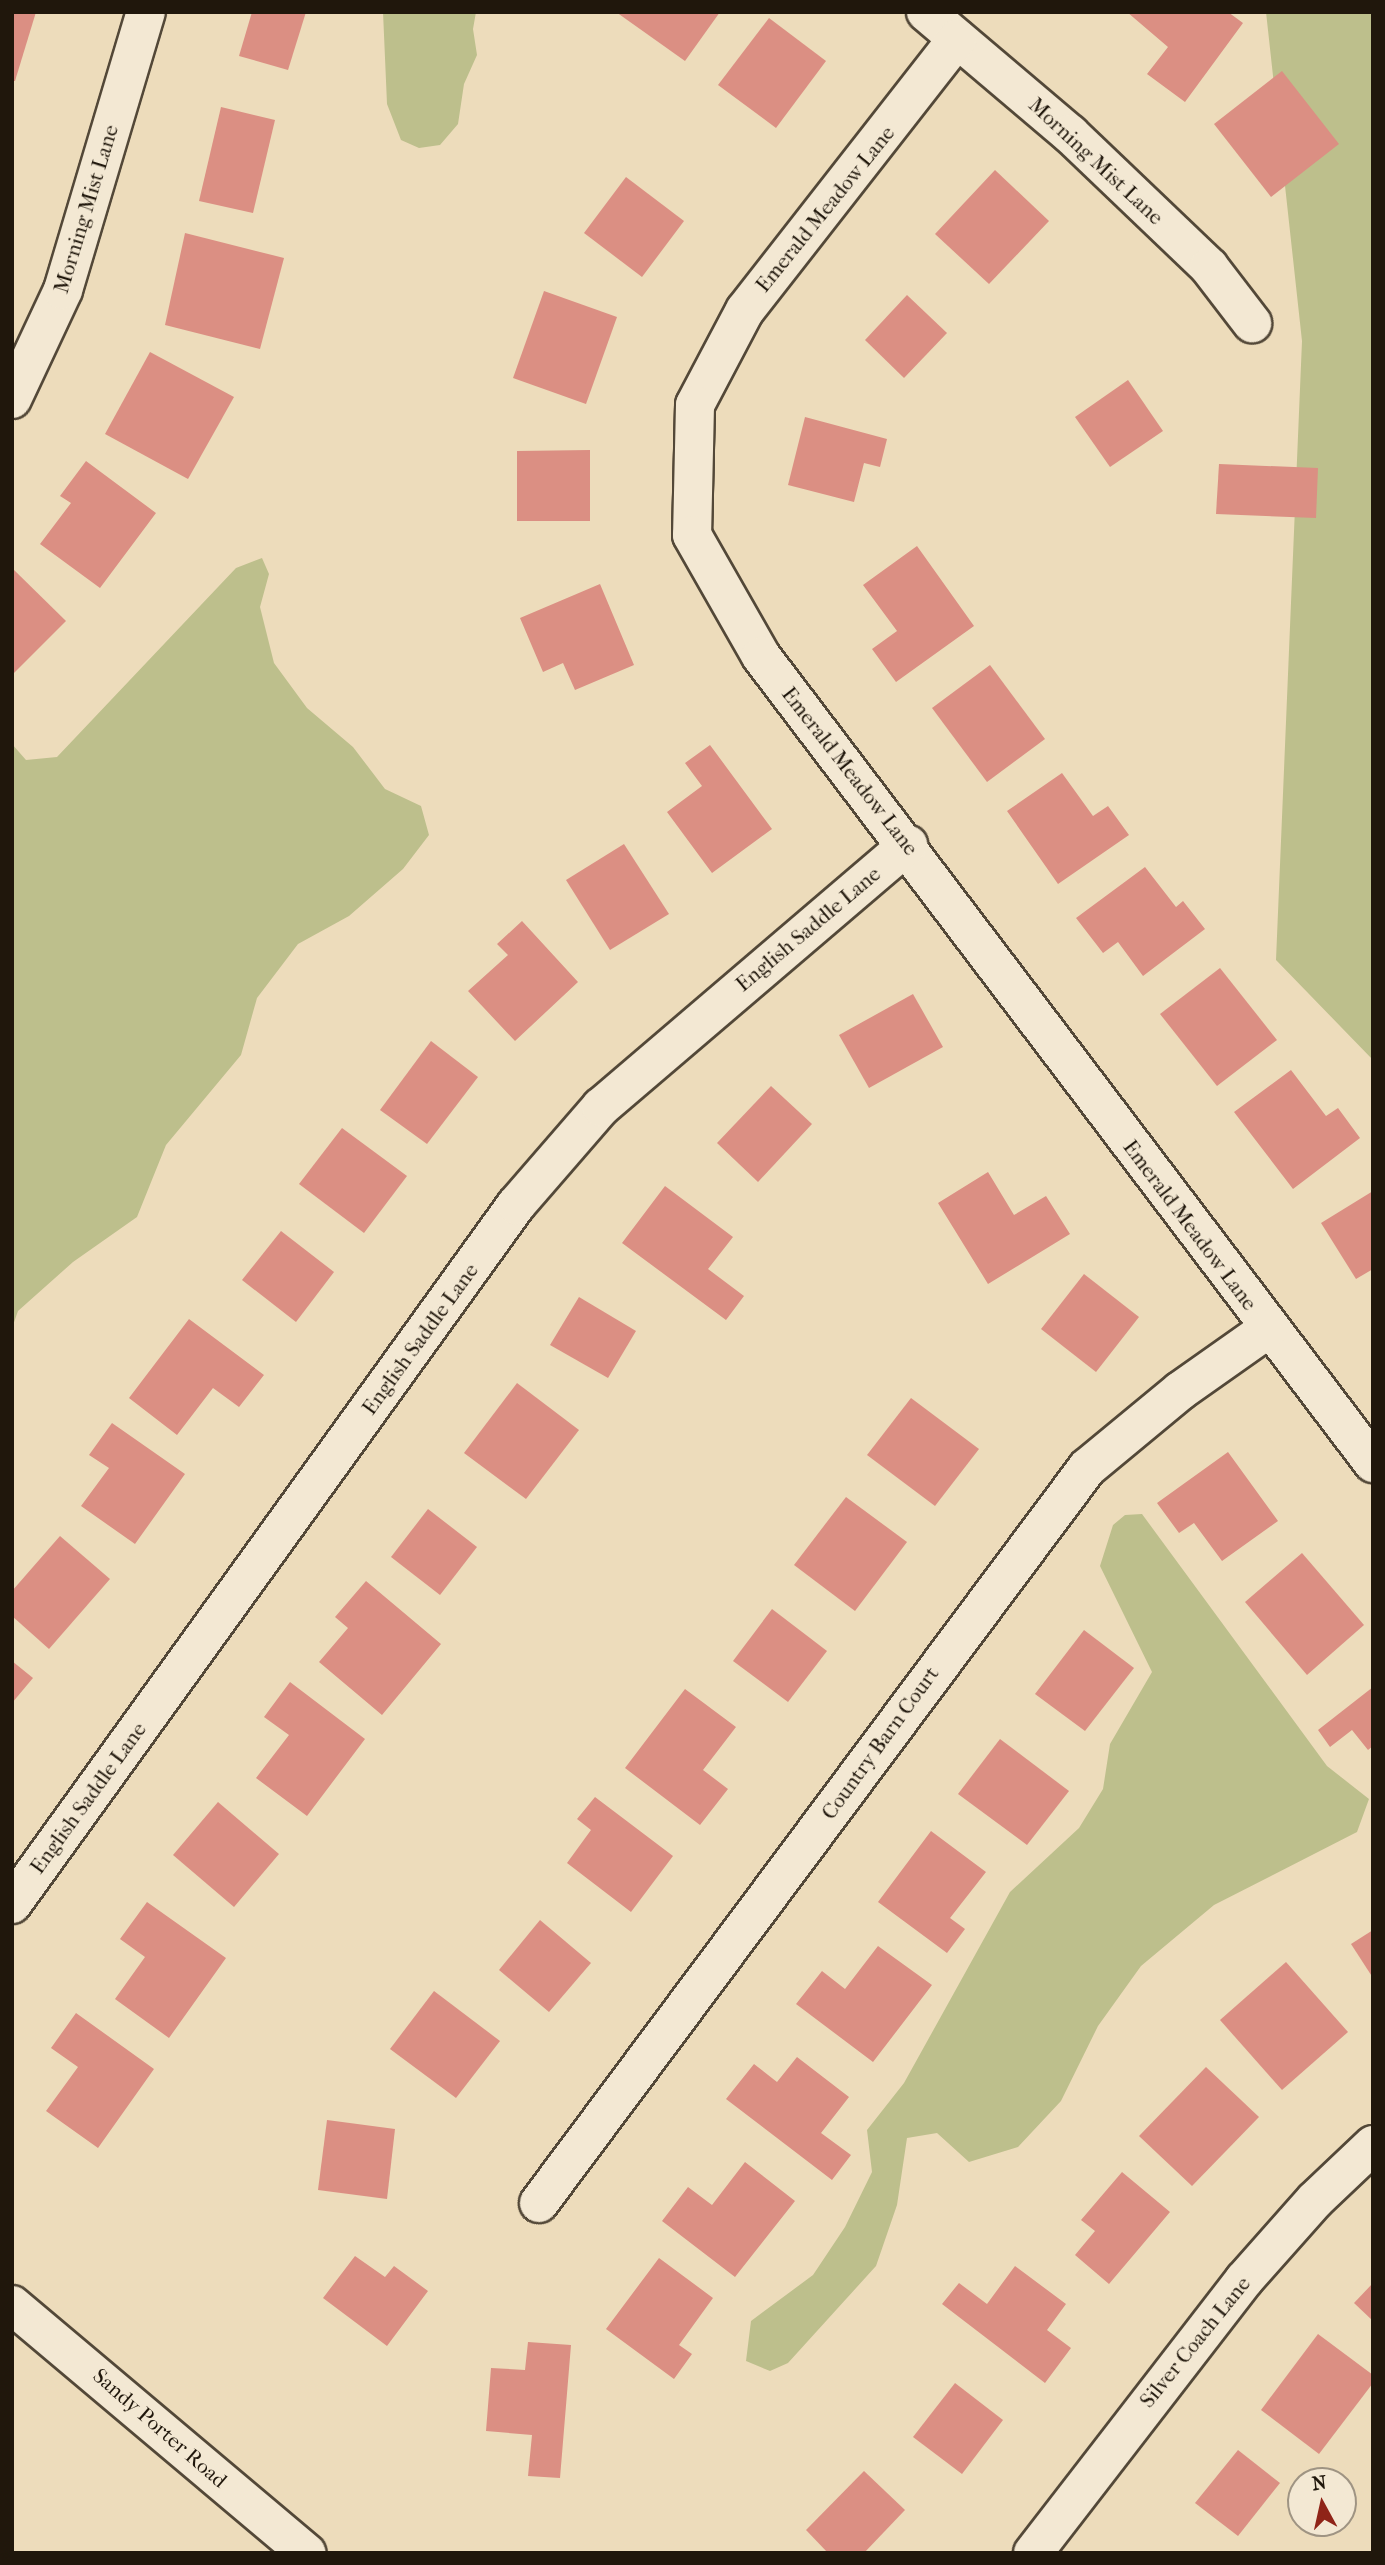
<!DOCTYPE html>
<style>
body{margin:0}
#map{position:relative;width:1385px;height:2565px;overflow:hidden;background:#eddcbb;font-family:"IM FELL French Canon",serif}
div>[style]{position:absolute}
.green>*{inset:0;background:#bdbf8c}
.building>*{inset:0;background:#db8f83}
.roads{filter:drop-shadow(2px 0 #534838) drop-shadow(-2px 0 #534838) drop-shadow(0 2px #534838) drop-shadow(0 -2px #534838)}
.street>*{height:38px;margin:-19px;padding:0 19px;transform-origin:19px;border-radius:19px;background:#f3e8d3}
.secondary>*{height:38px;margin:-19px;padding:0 19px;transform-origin:19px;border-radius:19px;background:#f3e8d3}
span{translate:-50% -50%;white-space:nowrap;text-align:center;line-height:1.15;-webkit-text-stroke:5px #f3e8d3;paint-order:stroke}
.street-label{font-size:21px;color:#20170c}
.frame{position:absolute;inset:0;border:14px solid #20170c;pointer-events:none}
.north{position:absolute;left:1287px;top:2467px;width:70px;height:70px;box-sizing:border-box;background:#f3e8d3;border:2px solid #9f9483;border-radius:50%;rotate:352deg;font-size:19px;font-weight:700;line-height:28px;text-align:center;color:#20170c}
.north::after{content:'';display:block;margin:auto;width:24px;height:32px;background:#8f2418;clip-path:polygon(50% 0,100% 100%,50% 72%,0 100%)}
</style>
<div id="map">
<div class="green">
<i style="clip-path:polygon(383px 12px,476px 12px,473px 29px,477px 55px,464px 84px,458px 124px,440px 145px,419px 148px,401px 140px,387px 104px)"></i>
<i style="clip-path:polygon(1266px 12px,1373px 12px,1373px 1060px,1276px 960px,1302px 341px)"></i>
<i style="clip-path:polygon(262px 558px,269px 574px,260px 607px,274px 663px,307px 708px,353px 747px,385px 789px,421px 806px,429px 835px,403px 869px,349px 916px,298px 944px,257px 998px,241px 1055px,166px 1145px,137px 1217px,73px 1262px,18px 1311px,12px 1328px,12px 744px,26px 760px,57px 757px,236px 568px)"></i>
<i style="clip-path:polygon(1142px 1514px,1327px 1766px,1369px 1799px,1357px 1832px,1214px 1905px,1141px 1966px,1098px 2026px,1061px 2101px,1018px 2147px,969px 2162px,937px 2133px,907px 2138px,897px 2205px,876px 2266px,788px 2363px,770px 2371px,746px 2361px,751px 2321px,813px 2275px,845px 2227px,872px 2172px,867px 2130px,904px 2083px,1010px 1892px,1079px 1828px,1103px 1789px,1110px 1744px,1152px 1672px,1100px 1566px,1113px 1525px,1125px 1515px)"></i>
</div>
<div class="building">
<i style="clip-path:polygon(12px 12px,36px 12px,15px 81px,12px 81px)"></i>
<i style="clip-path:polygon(252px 12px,306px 12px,288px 70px,239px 56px)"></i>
<i style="clip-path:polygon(616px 12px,720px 12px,685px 61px)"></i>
<i style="clip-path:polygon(1127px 12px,1228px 12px,1243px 23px,1185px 102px,1147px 74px,1168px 47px)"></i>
<i style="clip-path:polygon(769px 18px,826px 61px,776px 128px,718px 85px)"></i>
<i style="clip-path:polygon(1282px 71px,1339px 144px,1271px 197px,1214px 124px)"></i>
<i style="clip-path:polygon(221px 107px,275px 120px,253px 213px,199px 201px)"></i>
<i style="clip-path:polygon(995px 170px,1049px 221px,989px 284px,935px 234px)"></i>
<i style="clip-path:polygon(626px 177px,684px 221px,642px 277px,584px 233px)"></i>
<i style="clip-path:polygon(185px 233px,284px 258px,260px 349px,165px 325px)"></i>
<i style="clip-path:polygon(544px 291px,617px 317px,586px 404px,513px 378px)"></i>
<i style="clip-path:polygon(907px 295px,947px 333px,904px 378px,865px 340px)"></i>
<i style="clip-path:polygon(150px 352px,234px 397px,188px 479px,105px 434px)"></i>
<i style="clip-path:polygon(1128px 380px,1163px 431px,1110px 467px,1075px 417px)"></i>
<i style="clip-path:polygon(805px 417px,887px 439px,880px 467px,864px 463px,854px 502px,788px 485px)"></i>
<i style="clip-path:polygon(590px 450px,590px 521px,517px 521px,517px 451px)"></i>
<i style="clip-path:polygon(86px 461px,156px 513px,100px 588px,40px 544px,71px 503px,60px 496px)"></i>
<i style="clip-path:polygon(1219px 464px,1318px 468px,1316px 518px,1216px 514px)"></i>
<i style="clip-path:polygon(917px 546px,974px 626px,896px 682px,872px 649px,897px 631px,863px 585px)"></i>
<i style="clip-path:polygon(12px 568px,66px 621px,12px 675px)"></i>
<i style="clip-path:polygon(600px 584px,634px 665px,575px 690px,563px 663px,543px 672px,520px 618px)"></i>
<i style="clip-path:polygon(990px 665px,1045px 739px,987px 782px,932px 708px)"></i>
<i style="clip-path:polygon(710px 745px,772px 829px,712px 873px,667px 812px,702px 786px,685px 763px)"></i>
<i style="clip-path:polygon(1062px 773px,1093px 816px,1108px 806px,1129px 835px,1058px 884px,1007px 811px)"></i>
<i style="clip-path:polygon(624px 844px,669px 914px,610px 950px,566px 880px)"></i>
<i style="clip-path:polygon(1145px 867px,1176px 907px,1183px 901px,1205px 929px,1143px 976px,1118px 942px,1103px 953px,1076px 918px)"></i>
<i style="clip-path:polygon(522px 921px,578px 982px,515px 1041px,468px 991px,508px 955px,497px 944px)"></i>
<i style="clip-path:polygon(1220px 968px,1277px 1040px,1217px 1086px,1160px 1014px)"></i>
<i style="clip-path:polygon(913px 994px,943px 1047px,869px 1088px,839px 1035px)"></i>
<i style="clip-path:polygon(431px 1041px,478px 1077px,427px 1144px,380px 1110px)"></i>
<i style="clip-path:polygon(1291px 1070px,1326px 1116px,1338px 1108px,1360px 1138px,1293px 1189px,1234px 1112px)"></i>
<i style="clip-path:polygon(771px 1086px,812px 1124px,758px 1182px,717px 1143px)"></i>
<i style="clip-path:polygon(342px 1128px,407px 1176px,364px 1233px,299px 1184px)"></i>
<i style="clip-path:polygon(988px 1172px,1014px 1215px,1046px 1196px,1070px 1234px,988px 1284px,938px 1203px)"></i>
<i style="clip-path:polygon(665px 1186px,733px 1237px,708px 1269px,744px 1296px,726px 1320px,622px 1243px)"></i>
<i style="clip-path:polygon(1373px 1191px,1373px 1269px,1356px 1279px,1321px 1223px)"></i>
<i style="clip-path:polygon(281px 1231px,334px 1272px,296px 1322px,242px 1280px)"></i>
<i style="clip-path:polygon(1084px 1274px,1139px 1317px,1096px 1372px,1041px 1329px)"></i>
<i style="clip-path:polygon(579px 1297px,636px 1331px,608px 1378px,550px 1345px)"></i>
<i style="clip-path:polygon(189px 1319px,264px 1375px,239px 1407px,213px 1388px,177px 1435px,129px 1398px)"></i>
<i style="clip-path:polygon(517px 1383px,579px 1430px,526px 1499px,464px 1453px)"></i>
<i style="clip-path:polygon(911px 1398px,979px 1449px,935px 1506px,867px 1455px)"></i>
<i style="clip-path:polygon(112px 1423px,185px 1474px,135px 1544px,81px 1506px,109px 1468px,89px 1455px)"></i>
<i style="clip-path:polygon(1228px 1452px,1278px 1521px,1222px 1561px,1194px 1523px,1179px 1533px,1157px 1503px)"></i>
<i style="clip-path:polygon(846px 1497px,907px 1542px,855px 1611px,794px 1565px)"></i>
<i style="clip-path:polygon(428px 1509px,477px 1547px,440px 1595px,391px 1557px)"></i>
<i style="clip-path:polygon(60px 1536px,110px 1579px,49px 1649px,12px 1616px,12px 1591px)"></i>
<i style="clip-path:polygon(1302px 1553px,1364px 1625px,1307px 1675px,1245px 1602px)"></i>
<i style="clip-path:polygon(366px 1581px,441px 1644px,382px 1715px,319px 1662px,348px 1628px,335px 1617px)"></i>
<i style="clip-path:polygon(772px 1609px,827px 1651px,788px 1702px,733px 1661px)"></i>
<i style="clip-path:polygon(1084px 1630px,1134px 1668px,1085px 1731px,1035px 1694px)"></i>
<i style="clip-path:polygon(12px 1661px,33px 1678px,12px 1703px)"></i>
<i style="clip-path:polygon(290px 1682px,365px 1739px,307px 1816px,256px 1778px,289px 1735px,264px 1717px)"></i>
<i style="clip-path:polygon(1373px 1687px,1373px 1746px,1368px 1750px,1352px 1730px,1330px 1747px,1318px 1730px)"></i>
<i style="clip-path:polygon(685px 1689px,736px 1727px,703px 1770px,728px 1789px,700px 1825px,625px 1768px)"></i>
<i style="clip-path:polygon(1000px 1739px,1069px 1791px,1027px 1845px,958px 1794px)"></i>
<i style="clip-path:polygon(595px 1797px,673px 1856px,631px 1912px,567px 1863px,591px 1830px,577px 1819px)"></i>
<i style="clip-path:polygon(218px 1802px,279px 1854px,234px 1907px,173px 1855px)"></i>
<i style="clip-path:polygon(931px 1831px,986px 1872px,950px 1918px,965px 1929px,947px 1953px,878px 1902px)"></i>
<i style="clip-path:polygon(147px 1902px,226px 1958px,169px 2038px,115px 1999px,145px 1957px,120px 1939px)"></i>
<i style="clip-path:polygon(540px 1920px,591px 1963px,549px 2012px,499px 1970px)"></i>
<i style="clip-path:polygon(1373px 1930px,1373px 1978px,1351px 1944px)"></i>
<i style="clip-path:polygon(878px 1946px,932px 1985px,873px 2062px,796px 2004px,822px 1971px,845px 1989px)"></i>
<i style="clip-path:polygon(1286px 1962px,1348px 2032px,1282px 2090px,1220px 2020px)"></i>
<i style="clip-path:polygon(434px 1991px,500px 2041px,456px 2098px,390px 2049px)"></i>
<i style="clip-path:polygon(76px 2013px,154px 2069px,98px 2148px,46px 2111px,78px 2067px,51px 2048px)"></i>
<i style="clip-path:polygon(797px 2057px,849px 2097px,821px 2133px,851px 2155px,832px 2180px,726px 2099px,754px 2064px,777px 2082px)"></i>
<i style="clip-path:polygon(1206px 2067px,1259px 2117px,1192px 2186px,1139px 2136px)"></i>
<i style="clip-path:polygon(327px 2120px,395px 2129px,387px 2199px,318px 2190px)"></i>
<i style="clip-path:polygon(745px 2162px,795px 2201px,735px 2277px,662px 2221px,688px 2187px,712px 2205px)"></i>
<i style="clip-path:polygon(1122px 2172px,1170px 2212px,1109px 2284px,1075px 2255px,1095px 2231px,1081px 2220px)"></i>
<i style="clip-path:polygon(355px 2256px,385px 2277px,394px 2266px,428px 2291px,387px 2346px,323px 2298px)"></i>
<i style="clip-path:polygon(659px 2258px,713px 2298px,679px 2345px,692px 2354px,674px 2379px,606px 2329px)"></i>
<i style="clip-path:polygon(1015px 2266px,1066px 2304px,1047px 2330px,1071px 2348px,1045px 2383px,942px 2304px,959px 2283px,987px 2304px)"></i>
<i style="clip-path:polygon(1373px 2283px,1373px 2321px,1354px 2303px)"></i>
<i style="clip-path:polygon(1318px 2334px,1373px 2375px,1373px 2383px,1319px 2454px,1261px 2410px)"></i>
<i style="clip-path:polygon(528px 2342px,571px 2345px,560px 2478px,528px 2476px,532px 2435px,486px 2431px,491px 2368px,525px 2370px)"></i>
<i style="clip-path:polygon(955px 2383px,1003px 2420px,962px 2474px,913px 2437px)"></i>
<i style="clip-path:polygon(1238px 2450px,1280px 2483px,1238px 2536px,1195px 2503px)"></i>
<i style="clip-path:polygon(864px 2471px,905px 2510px,864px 2553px,828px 2553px,806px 2530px)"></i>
</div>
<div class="roads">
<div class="street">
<i style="left:926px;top:12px;width:189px;rotate:40.3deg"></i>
<i style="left:1070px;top:134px;width:192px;rotate:43.7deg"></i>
<i style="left:1209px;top:267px;width:71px;rotate:52.5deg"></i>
<i style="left:957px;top:39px;width:344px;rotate:128deg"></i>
<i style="left:745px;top:310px;width:107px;rotate:117.8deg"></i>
<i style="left:695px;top:405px;width:130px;rotate:91.3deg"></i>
<i style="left:692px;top:535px;width:139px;rotate:60.3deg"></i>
<i style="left:761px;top:656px;width:1013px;rotate:52.82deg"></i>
<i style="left:12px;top:399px;width:120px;rotate:-64.9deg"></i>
<i style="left:63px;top:290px;width:290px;rotate:-73.4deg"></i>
<i style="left:12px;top:1904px;width:862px;rotate:-54.21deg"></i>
<i style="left:516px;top:1205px;width:130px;rotate:-49.1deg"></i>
<i style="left:601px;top:1107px;width:404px;rotate:-40.5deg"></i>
<i style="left:539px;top:2203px;width:917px;rotate:-53.29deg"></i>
<i style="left:1087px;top:1468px;width:121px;rotate:-39.6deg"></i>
<i style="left:1180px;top:1391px;width:108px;rotate:-35.2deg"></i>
<i style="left:1033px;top:2553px;width:345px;rotate:-52.3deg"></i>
<i style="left:1244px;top:2280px;width:107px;rotate:-48.4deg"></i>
<i style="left:1315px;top:2200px;width:80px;rotate:-43.5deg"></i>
</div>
<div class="secondary">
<i style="left:12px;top:2305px;width:385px;rotate:40.1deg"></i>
</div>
</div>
<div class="street-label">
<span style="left:1096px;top:161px;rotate:43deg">Morning Mist Lane</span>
<span style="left:86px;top:209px;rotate:-73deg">Morning Mist Lane</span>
<span style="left:825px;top:209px;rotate:-51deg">Emerald Meadow Lane</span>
<span style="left:850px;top:771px;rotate:52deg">Emerald Meadow Lane</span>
<span style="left:808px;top:929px;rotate:-40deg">English Saddle Lane</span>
<span style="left:1190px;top:1225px;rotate:53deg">Emerald Meadow Lane</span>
<span style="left:420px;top:1339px;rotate:-54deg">English Saddle Lane</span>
<span style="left:880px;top:1743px;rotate:-54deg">Country Barn Court</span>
<span style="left:88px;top:1798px;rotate:-54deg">English Saddle Lane</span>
<span style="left:1195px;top:2342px;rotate:-51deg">Silver Coach Lane</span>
<span style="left:160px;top:2428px;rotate:41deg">Sandy Porter Road</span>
</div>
<div class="frame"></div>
<div class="north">N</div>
</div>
